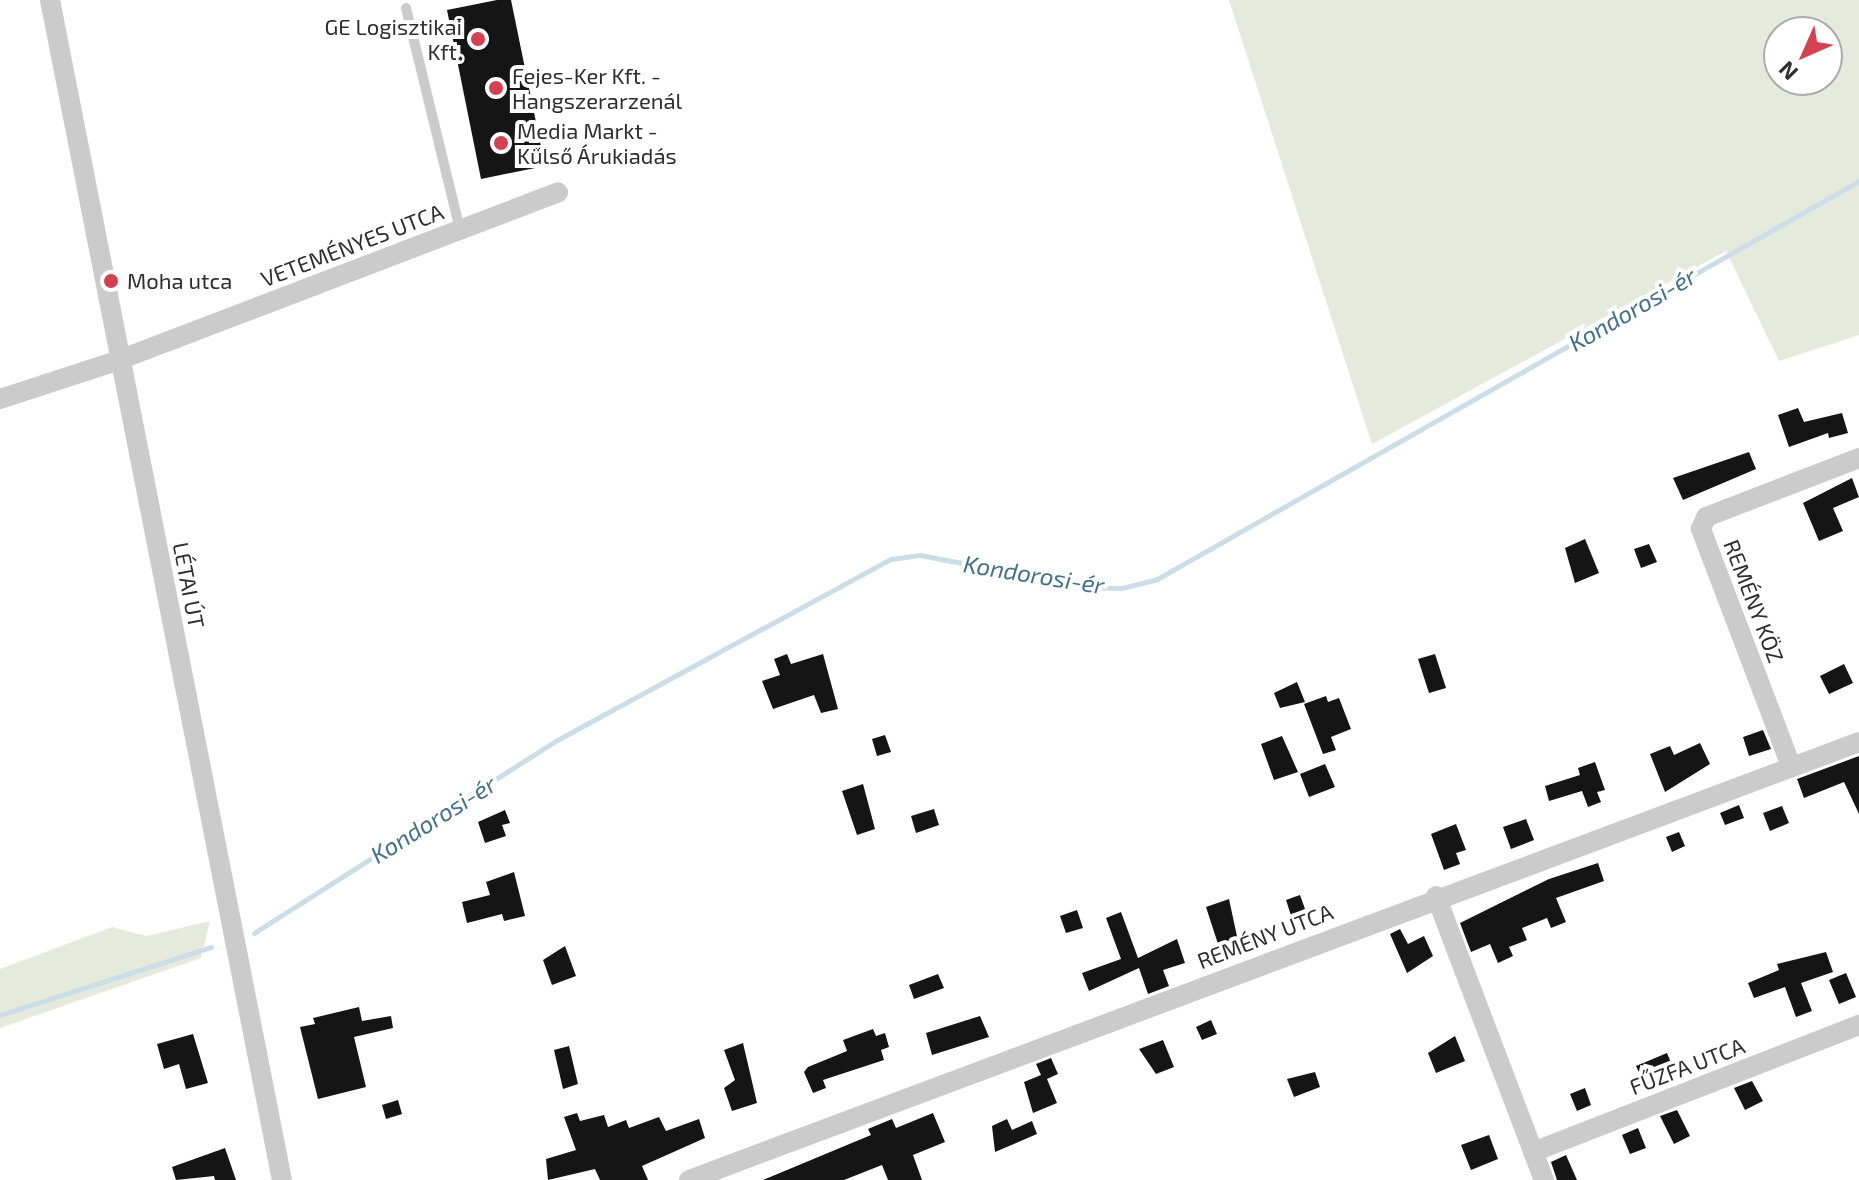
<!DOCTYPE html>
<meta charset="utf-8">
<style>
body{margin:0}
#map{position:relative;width:1859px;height:1180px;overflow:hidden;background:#fff;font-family:"Exo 2",sans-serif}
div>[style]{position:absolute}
.green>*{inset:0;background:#e5eadd}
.stream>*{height:5px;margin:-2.5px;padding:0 2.5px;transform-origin:2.5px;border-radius:2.5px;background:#cbdee8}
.building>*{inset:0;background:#151515}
.service>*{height:10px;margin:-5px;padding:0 5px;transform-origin:5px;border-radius:5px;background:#cbcbcb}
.minor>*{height:20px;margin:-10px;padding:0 10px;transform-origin:10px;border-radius:10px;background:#cbcbcb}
.dots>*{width:22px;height:22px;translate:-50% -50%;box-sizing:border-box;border:4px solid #fff;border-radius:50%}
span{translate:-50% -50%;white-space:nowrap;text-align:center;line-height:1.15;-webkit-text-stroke:8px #fff;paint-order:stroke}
.poi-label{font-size:22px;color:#2e2e2e}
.right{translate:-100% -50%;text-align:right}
.left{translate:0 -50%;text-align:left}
.street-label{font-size:22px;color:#2e2e2e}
.water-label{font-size:24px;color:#447188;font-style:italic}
.north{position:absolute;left:1763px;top:16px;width:80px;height:80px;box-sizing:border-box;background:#fff;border:2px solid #ababab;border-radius:50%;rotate:225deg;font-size:22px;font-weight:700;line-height:32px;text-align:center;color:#2e2e2e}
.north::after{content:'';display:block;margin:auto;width:28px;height:36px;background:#d44152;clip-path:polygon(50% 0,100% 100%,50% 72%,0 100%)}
</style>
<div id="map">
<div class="green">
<i style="clip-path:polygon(evenodd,1229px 0,1859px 0,1859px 335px,1779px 361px,1726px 251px,1372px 444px,1229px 0,1827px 32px,1827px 80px,1779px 80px,1779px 32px,1827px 32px)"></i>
<i style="clip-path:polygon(210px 921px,201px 958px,0 1028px,0 969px,112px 927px,146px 936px)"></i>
</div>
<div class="stream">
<i style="left:254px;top:933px;width:361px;rotate:-32.5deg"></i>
<i style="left:559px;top:739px;width:378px;rotate:-28.5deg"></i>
<i style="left:891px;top:559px;width:29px;rotate:-8deg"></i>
<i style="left:920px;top:555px;width:170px;rotate:10.8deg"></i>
<i style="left:1087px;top:587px;width:35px;rotate:2deg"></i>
<i style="left:1122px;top:588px;width:36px;rotate:-14deg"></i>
<i style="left:1157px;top:579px;width:807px;rotate:-29.55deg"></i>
<i style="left:0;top:1015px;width:222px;rotate:-17.9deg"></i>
</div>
<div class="building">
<i style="clip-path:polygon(497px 0,511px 0,545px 166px,481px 179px,447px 10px)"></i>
<i style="clip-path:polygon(1798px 408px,1804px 422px,1842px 413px,1848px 433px,1829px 438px,1828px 433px,1789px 447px,1778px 415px)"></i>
<i style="clip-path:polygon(1749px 452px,1756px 469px,1683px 500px,1673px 478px)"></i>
<i style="clip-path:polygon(1852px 478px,1859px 497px,1833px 508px,1843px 531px,1819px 541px,1803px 503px)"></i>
<i style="clip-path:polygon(1585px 539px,1599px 573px,1575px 583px,1565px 548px)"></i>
<i style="clip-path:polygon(1649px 544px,1657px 562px,1641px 568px,1634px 549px)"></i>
<i style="clip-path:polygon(787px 654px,791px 664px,823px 654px,838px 709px,821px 713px,814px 695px,773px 709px,762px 681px,780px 675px,774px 659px)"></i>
<i style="clip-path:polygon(1435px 654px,1446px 688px,1429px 693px,1418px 659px)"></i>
<i style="clip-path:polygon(1844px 664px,1853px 683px,1829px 694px,1820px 676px)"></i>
<i style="clip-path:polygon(1297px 682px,1305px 702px,1280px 708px,1274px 693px)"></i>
<i style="clip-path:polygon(1326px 696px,1328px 702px,1339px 698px,1351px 729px,1331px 737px,1336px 750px,1323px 754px,1304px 704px)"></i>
<i style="clip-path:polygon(1763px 730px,1771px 749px,1749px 756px,1743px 737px)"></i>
<i style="clip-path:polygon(885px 735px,891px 752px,877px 756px,872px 739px)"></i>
<i style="clip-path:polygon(1282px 736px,1298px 772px,1274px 780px,1261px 744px)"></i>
<i style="clip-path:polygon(1700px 743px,1710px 764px,1665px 792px,1650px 754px,1670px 746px,1674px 755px)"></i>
<i style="clip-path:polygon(1859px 756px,1859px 814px,1844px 782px,1804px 798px,1797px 779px)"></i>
<i style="clip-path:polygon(1595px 762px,1605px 790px,1597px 792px,1601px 802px,1588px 807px,1582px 791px,1549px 801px,1545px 786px,1580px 775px,1578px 768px)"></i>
<i style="clip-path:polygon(1325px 764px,1335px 787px,1309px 797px,1300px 774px)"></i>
<i style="clip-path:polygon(863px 784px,875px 829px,857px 835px,842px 791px)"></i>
<i style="clip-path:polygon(1739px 805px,1744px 818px,1725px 825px,1720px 813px)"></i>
<i style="clip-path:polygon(1782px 806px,1789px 823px,1770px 831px,1763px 813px)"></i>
<i style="clip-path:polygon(934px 809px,939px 825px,916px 833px,911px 816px)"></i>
<i style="clip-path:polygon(505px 810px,510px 823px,502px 825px,506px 836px,485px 843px,478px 822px)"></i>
<i style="clip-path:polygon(1526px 819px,1534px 840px,1511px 849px,1503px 827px)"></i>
<i style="clip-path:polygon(1456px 824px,1466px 850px,1456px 853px,1460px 864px,1444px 870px,1431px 834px)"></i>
<i style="clip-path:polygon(1679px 832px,1685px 846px,1672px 852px,1666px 837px)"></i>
<i style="clip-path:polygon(1598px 863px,1604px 881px,1556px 898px,1566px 922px,1551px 928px,1547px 918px,1522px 928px,1527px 940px,1509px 947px,1513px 956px,1498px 963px,1490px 944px,1471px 952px,1460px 923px,1549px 879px)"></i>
<i style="clip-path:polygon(514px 872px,525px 916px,504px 921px,502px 914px,467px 923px,462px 902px,490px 895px,486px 882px)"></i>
<i style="clip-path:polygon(1300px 895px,1310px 923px,1295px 928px,1286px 900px)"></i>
<i style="clip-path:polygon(1229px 899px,1238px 941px,1219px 947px,1206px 907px)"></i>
<i style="clip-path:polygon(1077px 910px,1083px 928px,1066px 933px,1060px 916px)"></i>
<i style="clip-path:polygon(1121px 912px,1138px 958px,1177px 939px,1185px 963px,1163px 970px,1169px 986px,1148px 994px,1139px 968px,1089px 991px,1082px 973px,1121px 959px,1106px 918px)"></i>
<i style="clip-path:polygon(1400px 929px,1408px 944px,1424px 936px,1433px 956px,1407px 973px,1390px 934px)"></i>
<i style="clip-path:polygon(565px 946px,576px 976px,552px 985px,543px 960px)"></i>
<i style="clip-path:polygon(1826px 952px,1833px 972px,1801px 983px,1812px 1011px,1796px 1017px,1785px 987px,1754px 998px,1748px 983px,1779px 970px,1777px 964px)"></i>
<i style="clip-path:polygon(1846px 973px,1856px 997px,1839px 1004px,1829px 980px)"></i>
<i style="clip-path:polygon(938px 974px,944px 988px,914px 999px,909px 985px)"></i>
<i style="clip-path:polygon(359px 1007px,362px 1021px,391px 1016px,393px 1028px,354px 1037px,366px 1087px,318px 1099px,300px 1027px,315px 1024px,313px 1018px)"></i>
<i style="clip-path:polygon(980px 1016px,989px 1037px,932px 1055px,926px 1033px)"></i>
<i style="clip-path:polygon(1211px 1020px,1217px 1034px,1202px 1040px,1196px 1027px)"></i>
<i style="clip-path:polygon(873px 1029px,876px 1036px,885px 1033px,889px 1047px,881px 1050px,884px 1060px,823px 1080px,826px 1088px,813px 1093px,804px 1072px,808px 1067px,847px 1051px,843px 1040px)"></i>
<i style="clip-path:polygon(193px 1034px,208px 1083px,186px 1089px,179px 1064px,164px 1069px,157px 1044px)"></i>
<i style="clip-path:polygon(1455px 1036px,1465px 1061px,1436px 1073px,1428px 1053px)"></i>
<i style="clip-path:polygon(1163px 1040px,1174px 1067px,1156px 1074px,1139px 1049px)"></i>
<i style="clip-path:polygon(743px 1043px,757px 1103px,732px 1111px,724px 1088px,735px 1080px,724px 1050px)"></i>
<i style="clip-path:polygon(569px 1046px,578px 1084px,563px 1089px,554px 1050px)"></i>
<i style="clip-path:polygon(1667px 1053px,1675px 1072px,1644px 1083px,1636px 1066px)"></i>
<i style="clip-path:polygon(1051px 1058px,1058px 1074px,1047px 1079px,1057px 1103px,1033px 1113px,1024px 1082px,1041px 1075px,1036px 1064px)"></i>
<i style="clip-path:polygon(1315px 1072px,1320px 1087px,1294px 1097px,1287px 1079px)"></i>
<i style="clip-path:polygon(1752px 1081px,1763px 1101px,1745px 1110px,1734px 1088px)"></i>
<i style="clip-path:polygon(1585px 1088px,1591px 1105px,1577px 1111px,1570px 1094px)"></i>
<i style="clip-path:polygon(398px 1100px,402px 1114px,386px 1119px,382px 1105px)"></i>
<i style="clip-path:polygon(1677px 1110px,1690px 1136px,1674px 1144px,1660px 1116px)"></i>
<i style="clip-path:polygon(577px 1113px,580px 1121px,604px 1115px,608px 1127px,626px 1120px,629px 1128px,659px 1117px,666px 1131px,699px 1119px,705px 1138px,642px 1166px,648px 1180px,600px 1180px,595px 1169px,548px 1180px,546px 1159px,576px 1150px,564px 1117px)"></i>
<i style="clip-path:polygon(933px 1113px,945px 1142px,913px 1155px,922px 1180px,888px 1180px,882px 1165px,844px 1180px,763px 1180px,871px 1135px,868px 1129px,892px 1119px,896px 1128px)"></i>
<i style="clip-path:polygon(1007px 1119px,1012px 1130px,1032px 1121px,1037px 1134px,995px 1152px,992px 1126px)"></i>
<i style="clip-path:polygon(1638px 1128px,1646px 1148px,1630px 1154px,1622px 1135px)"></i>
<i style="clip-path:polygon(1489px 1135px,1498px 1159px,1471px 1170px,1461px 1145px)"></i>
<i style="clip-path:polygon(225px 1148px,236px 1180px,215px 1180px,214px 1176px,176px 1180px,172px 1167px)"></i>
<i style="clip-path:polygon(1566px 1155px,1577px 1180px,1557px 1180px,1551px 1162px)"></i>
</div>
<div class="service">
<i style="left:406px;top:8px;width:228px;rotate:76.3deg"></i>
</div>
<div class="minor">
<i style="left:50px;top:0;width:1203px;rotate:78.88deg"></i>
<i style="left:0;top:399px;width:125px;rotate:-18.1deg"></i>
<i style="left:119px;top:360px;width:470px;rotate:-20.9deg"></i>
<i style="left:1791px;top:766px;width:254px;rotate:-110.8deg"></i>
<i style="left:1701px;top:529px;width:13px;rotate:-67deg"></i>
<i style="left:1706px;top:517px;width:164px;rotate:-21.1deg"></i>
<i style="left:1436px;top:896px;width:304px;rotate:69.2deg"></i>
<i style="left:1533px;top:1152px;width:350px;rotate:-21.3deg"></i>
<i style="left:689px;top:1180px;width:1249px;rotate:-20.52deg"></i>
</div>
<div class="dots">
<i style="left:478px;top:39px;background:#d44152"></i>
<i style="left:496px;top:88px;background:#d44152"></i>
<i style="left:501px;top:143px;background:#d44152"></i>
<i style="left:111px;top:281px;background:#d44152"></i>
</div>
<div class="poi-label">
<span class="right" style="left:462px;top:39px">GE Logisztikai<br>Kft.</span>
<span class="left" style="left:512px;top:88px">Fejes-Ker Kft. -<br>Hangszerarzenál</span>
<span class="left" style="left:517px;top:143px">Media Markt -<br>Külső Árukiadás</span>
<span class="left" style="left:127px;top:281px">Moha utca</span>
</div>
<div class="street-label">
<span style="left:352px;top:245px;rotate:-21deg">VETEMÉNYES UTCA</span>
<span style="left:189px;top:585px;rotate:79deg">LÉTAI ÚT</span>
<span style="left:1754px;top:601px;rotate:69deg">REMÉNY KÖZ</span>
<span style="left:1265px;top:936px;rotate:-21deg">REMÉNY UTCA</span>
<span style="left:1687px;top:1066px;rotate:-21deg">FŰZFA UTCA</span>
</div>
<div class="water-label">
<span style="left:1632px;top:309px;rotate:-30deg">Kondorosi-ér</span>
<span style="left:1034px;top:574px;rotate:9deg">Kondorosi-ér</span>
<span style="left:433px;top:819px;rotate:-32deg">Kondorosi-ér</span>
</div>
<div class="north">N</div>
</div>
